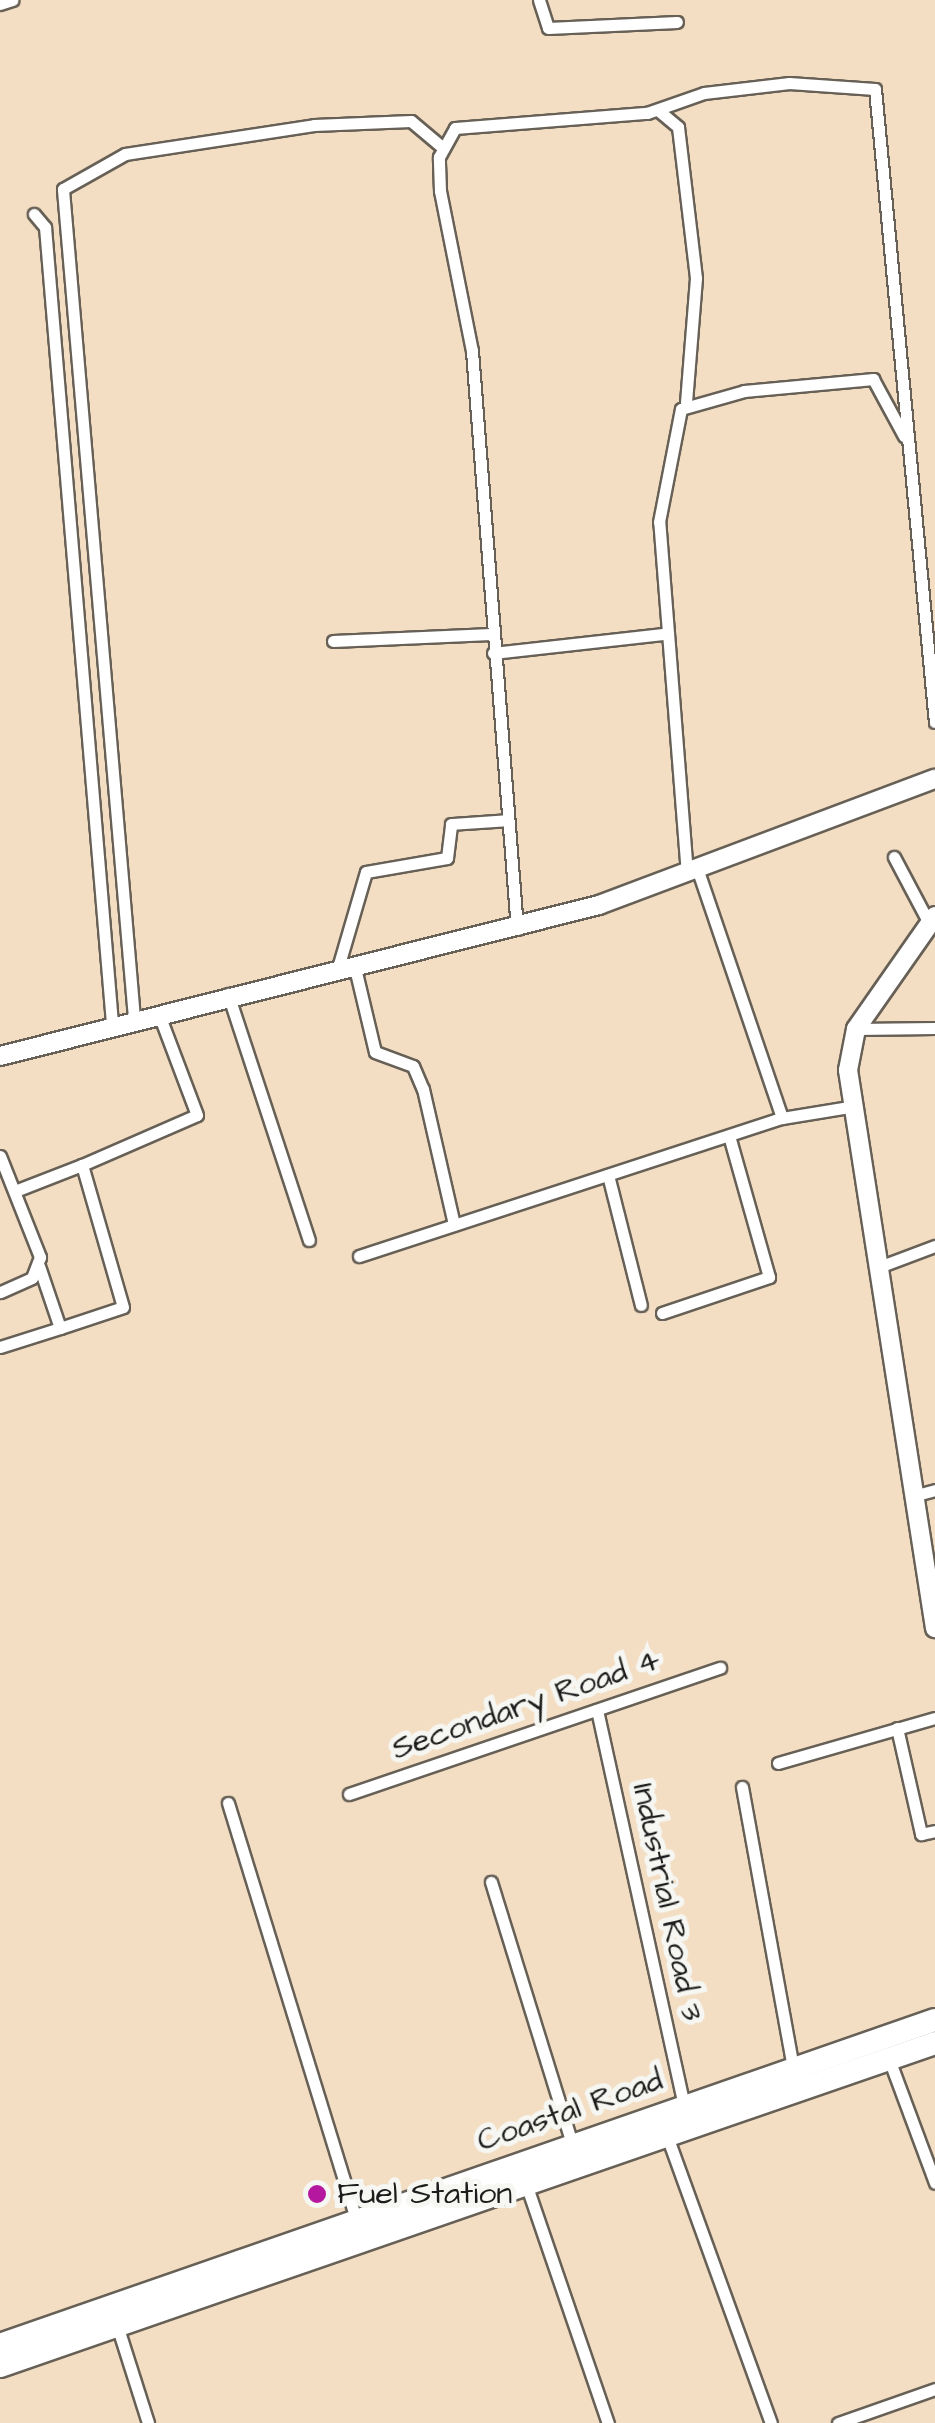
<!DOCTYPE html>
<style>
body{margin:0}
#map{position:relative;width:935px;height:2423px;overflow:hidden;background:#f3dec3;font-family:"Architects Daughter",sans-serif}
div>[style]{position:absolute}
.roads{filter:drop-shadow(2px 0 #676056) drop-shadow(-2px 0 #676056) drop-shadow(0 2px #676056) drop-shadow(0 -2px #676056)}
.street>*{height:11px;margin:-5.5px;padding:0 5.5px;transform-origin:5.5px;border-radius:5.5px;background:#fff}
.secondary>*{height:18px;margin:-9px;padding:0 9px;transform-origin:9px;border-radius:9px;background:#fff}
.highway>*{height:22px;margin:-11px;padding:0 11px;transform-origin:11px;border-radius:11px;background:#fff}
.dots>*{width:28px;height:28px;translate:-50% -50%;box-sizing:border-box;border:5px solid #f6f6f2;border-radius:50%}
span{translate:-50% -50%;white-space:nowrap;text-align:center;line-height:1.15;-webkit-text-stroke:10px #f6f6f2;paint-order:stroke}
.street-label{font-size:32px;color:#1c1c1c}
.poi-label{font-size:32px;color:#1c1c1c}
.left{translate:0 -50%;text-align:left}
</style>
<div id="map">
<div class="roads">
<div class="street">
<i style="left:539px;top:0;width:29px;rotate:72deg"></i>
<i style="left:548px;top:28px;width:129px;rotate:-2.7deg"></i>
<i style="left:0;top:4px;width:13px;rotate:-18deg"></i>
<i style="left:659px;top:111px;width:25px;rotate:40deg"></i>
<i style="left:678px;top:127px;width:152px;rotate:83.2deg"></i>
<i style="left:696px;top:278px;width:125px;rotate:94.6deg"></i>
<i style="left:34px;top:214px;width:17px;rotate:50deg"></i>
<i style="left:45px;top:227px;width:800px;rotate:85.19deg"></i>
<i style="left:333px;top:641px;width:158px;rotate:-2.5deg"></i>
<i style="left:493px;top:653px;width:171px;rotate:-6.4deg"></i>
<i style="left:894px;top:857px;width:75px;rotate:62.1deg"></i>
<i style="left:698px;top:871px;width:261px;rotate:71.2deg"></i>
<i style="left:687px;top:874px;width:353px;rotate:-94.5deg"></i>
<i style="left:659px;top:522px;width:115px;rotate:-79deg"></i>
<i style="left:681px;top:409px;width:66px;rotate:-15.9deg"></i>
<i style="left:744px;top:391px;width:130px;rotate:-5.3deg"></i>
<i style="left:873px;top:379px;width:65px;rotate:61.5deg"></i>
<i style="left:517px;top:929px;width:580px;rotate:-94.45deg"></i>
<i style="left:472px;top:351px;width:163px;rotate:-101.3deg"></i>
<i style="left:440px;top:191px;width:34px;rotate:-92deg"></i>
<i style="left:439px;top:157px;width:33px;rotate:-61deg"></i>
<i style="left:455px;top:128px;width:193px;rotate:-4.5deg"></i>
<i style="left:647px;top:113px;width:60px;rotate:-19.3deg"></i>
<i style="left:704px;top:93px;width:86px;rotate:-6.7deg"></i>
<i style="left:789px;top:83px;width:86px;rotate:4deg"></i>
<i style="left:875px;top:89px;width:636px;rotate:84.59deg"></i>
<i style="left:355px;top:968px;width:86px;rotate:76.6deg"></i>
<i style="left:375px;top:1052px;width:40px;rotate:20.2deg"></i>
<i style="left:413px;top:1066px;width:25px;rotate:67deg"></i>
<i style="left:423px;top:1089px;width:139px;rotate:77.1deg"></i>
<i style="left:337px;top:971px;width:103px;rotate:-73.7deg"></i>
<i style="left:366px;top:872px;width:82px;rotate:-9.8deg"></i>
<i style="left:447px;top:858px;width:34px;rotate:-83deg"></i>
<i style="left:451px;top:824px;width:57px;rotate:-4deg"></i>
<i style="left:228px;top:994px;width:259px;rotate:71.8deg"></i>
<i style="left:134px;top:1018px;width:832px;rotate:-94.9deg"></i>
<i style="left:63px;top:189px;width:71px;rotate:-29.4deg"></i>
<i style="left:125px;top:154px;width:191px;rotate:-8.7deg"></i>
<i style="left:314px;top:125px;width:97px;rotate:-2.4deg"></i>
<i style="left:411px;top:121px;width:40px;rotate:40deg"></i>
<i style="left:856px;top:1029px;width:79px;rotate:-0.7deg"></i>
<i style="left:0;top:1156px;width:109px;rotate:68.4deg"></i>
<i style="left:40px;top:1257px;width:22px;rotate:111deg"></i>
<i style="left:32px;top:1278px;width:35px;rotate:156deg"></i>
<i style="left:608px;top:1175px;width:134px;rotate:75.8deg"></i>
<i style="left:15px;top:1191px;width:72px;rotate:-21.2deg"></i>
<i style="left:359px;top:1256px;width:445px;rotate:-18.1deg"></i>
<i style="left:782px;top:1118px;width:68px;rotate:-9.3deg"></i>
<i style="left:879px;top:1267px;width:60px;rotate:-20.6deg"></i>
<i style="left:662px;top:1313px;width:113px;rotate:-18.6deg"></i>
<i style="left:769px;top:1277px;width:147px;rotate:-105.8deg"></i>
<i style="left:60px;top:1328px;width:66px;rotate:-18.4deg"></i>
<i style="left:123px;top:1307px;width:148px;rotate:-106.1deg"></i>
<i style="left:82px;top:1165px;width:125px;rotate:-23.5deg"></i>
<i style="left:197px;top:1115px;width:110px;rotate:-110.7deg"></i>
<i style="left:0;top:1347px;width:63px;rotate:-17.6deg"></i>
<i style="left:60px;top:1328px;width:65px;rotate:-108.7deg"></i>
<i style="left:913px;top:1496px;width:23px;rotate:-15deg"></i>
<i style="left:597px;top:1710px;width:405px;rotate:77.6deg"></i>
<i style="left:897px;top:1728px;width:109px;rotate:77.2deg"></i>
<i style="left:921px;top:1834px;width:14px;rotate:-12deg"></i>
<i style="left:778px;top:1763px;width:163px;rotate:-16deg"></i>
<i style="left:742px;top:1787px;width:286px;rotate:79.7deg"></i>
<i style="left:349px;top:1794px;width:392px;rotate:-18.8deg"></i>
<i style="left:228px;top:1803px;width:436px;rotate:72.9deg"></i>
<i style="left:491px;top:1882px;width:274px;rotate:72.8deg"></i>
<i style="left:889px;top:2059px;width:132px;rotate:69.6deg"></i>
<i style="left:667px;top:2136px;width:305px;rotate:70.1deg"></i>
<i style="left:526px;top:2184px;width:253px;rotate:71.1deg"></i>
<i style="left:116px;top:2322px;width:106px;rotate:72.4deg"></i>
<i style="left:838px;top:2423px;width:103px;rotate:-19.3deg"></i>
</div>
<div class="secondary">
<i style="left:935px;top:916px;width:138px;rotate:125deg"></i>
<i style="left:856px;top:1029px;width:42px;rotate:101deg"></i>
<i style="left:848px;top:1070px;width:565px;rotate:81.14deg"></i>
<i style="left:0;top:1056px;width:618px;rotate:-14.15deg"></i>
<i style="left:599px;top:905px;width:359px;rotate:-20.6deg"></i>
</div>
<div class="highway">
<i style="left:0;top:2345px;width:990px;rotate:-19.17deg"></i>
<i style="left:0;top:2366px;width:989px;rotate:-19.06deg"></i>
</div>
</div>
<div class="dots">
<i style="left:317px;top:2194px;background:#b5179e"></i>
</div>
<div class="street-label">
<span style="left:526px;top:1705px;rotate:-19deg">Secondary Road 4</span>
<span style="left:667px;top:1902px;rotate:78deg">Industrial Road 3</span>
<span style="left:570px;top:2111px;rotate:-19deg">Coastal Road</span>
</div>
<div class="poi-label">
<span class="left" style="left:337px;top:2194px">Fuel Station</span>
</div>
</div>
